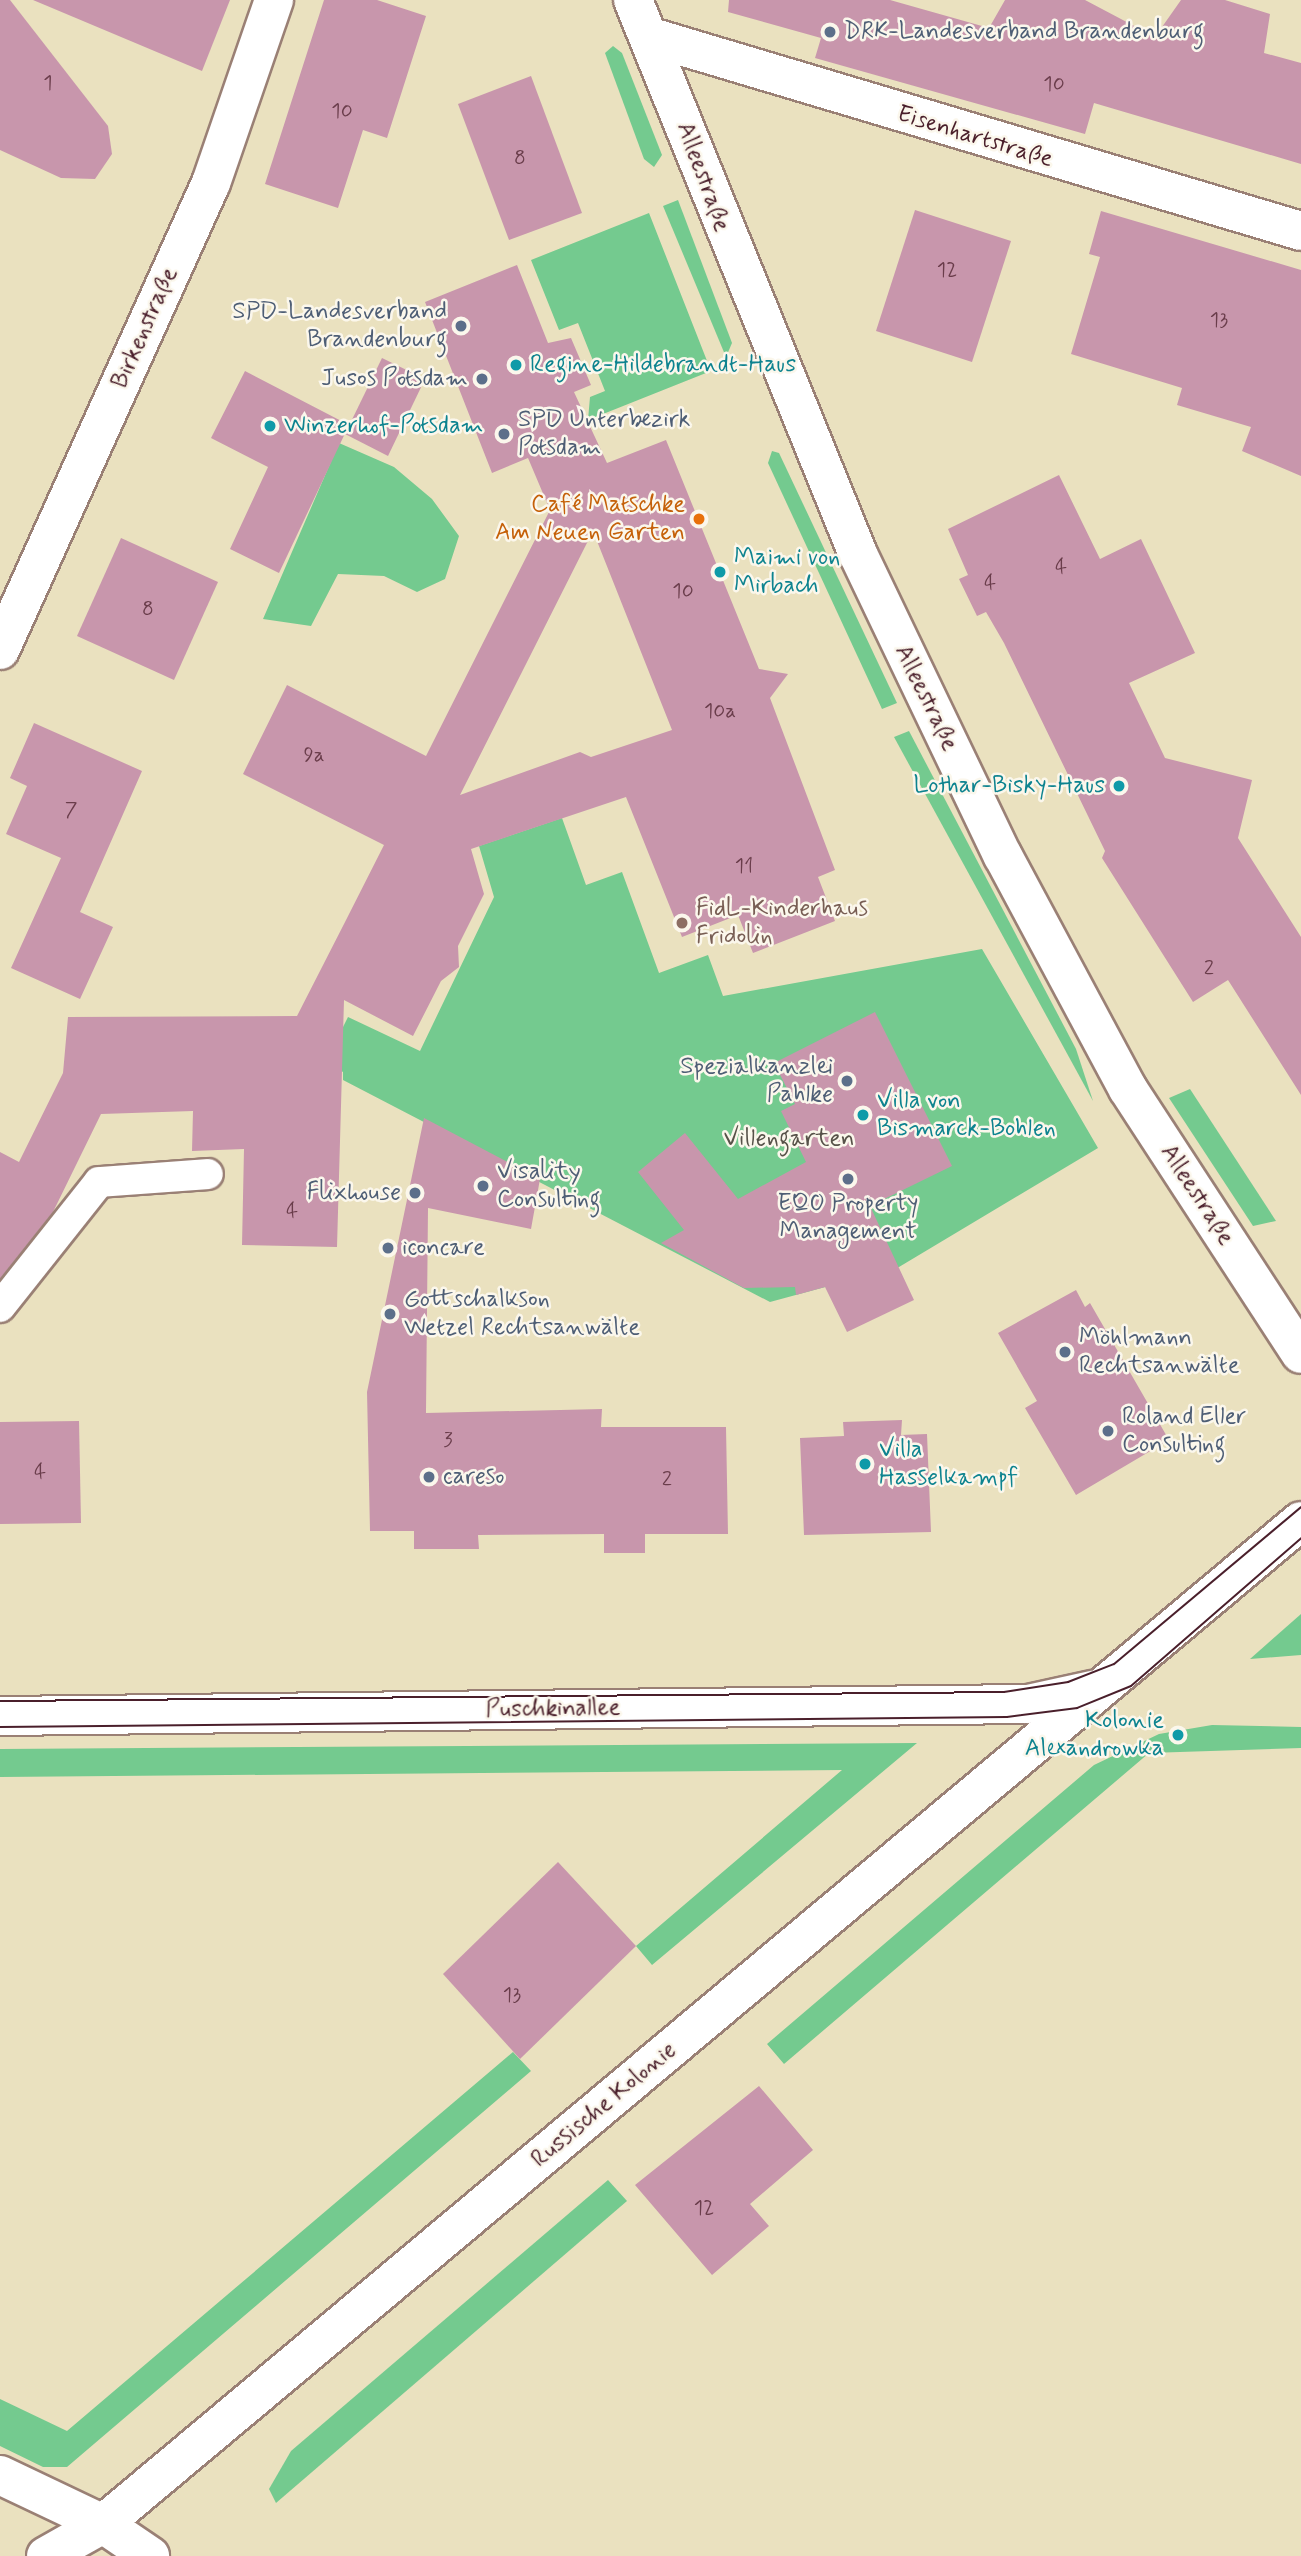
<!DOCTYPE html>
<meta charset="utf-8">
<style>
body{margin:0}
#map{position:relative;width:1301px;height:2556px;overflow:hidden;background:#eae1bf;font-family:Mynerve,sans-serif}
div>[style]{position:absolute}
.green>*{inset:0;background:#74ca8f}
.building>*{inset:0;background:#c896ac}
.roads{filter:drop-shadow(2px 0 #9a8075) drop-shadow(-2px 0 #9a8075) drop-shadow(0 2px #9a8075) drop-shadow(0 -2px #9a8075)}
.lane>*{height:30px;margin:-15px;padding:0 15px;transform-origin:15px;border-radius:15px;background:#fff}
.street>*{height:38px;margin:-19px;padding:0 19px;transform-origin:19px;border-radius:19px;background:#fff}
.secondary>*{height:38px;margin:-19px;padding:0 19px;transform-origin:19px;border-radius:19px;background:#fff}
.tram>*{height:2px;margin:-1px;padding:0 1px;transform-origin:1px;border-radius:1px;background:#4a1f2b}
.dots>*{width:19px;height:19px;translate:-50% -50%;box-sizing:border-box;border:4px solid #fbf7ec;border-radius:50%}
span{translate:-50% -50%;white-space:nowrap;text-align:center;line-height:1.15;-webkit-text-stroke:5px #fbf7ec;paint-order:stroke}
.number-label{font-size:21px;color:#6a3d4b}
.number-label span{-webkit-text-stroke-width:0}
.service-label{font-size:24px;color:#4e5e75}
.left{translate:0 -50%;text-align:left}
.right{translate:-100% -50%;text-align:right}
.street-label{font-size:24px;color:#4a1f2b}
.culture-label{font-size:24px;color:#0d838f}
.food-label{font-size:24px;color:#c56008}
.education-label{font-size:24px;color:#785e54}
.park-label{font-size:24px;color:#575249}
</style>
<div id="map">
<div class="green">
<i style="clip-path:polygon(613px 46px,622px 53px,662px 155px,654px 167px,644px 159px,605px 53px)"></i>
<i style="clip-path:polygon(678px 200px,732px 343px,726px 357px,663px 206px)"></i>
<i style="clip-path:polygon(649px 213px,711px 371px,588px 420px,590px 397px,605px 391px,578px 323px,559px 330px,531px 260px)"></i>
<i style="clip-path:polygon(339px 443px,394px 467px,432px 499px,459px 536px,445px 579px,417px 592px,384px 576px,338px 574px,311px 626px,263px 619px)"></i>
<i style="clip-path:polygon(772px 451px,779px 453px,897px 703px,882px 709px,768px 463px)"></i>
<i style="clip-path:polygon(909px 731px,1076px 1049px,1093px 1101px,894px 737px)"></i>
<i style="clip-path:polygon(562px 818px,586px 885px,622px 872px,659px 973px,708px 955px,723px 996px,982px 949px,1098px 1148px,899px 1267px,770px 1302px,343px 1080px,343px 1072px,326px 1061px,348px 1017px,420px 1051px,494px 897px,479px 846px)"></i>
<i style="clip-path:polygon(1190px 1089px,1276px 1221px,1253px 1226px,1169px 1098px)"></i>
<i style="clip-path:polygon(1301px 1614px,1301px 1655px,1250px 1659px)"></i>
<i style="clip-path:polygon(1212px 1725px,1301px 1727px,1301px 1748px,1149px 1753px,784px 2064px,767px 2044px,1094px 1765px,1159px 1734px)"></i>
<i style="clip-path:polygon(917px 1743px,652px 1965px,636px 1946px,842px 1770px,0 1777px,0 1749px)"></i>
<i style="clip-path:polygon(513px 2052px,531px 2071px,67px 2467px,43px 2467px,0 2446px,0 2399px,67px 2431px)"></i>
<i style="clip-path:polygon(608px 2180px,627px 2201px,276px 2503px,269px 2489px,291px 2451px)"></i>
</div>
<div class="building">
<i style="clip-path:polygon(0 0,10px 0,108px 126px,112px 154px,95px 179px,61px 178px,0 150px)"></i>
<i style="clip-path:polygon(33px 0,230px 0,202px 71px)"></i>
<i style="clip-path:polygon(324px 0,377px 0,426px 16px,387px 138px,363px 130px,338px 208px,265px 184px)"></i>
<i style="clip-path:polygon(729px 0,890px 0,989px 28px,1005px 0,1085px 0,1155px 37px,1181px 0,1225px 0,1270px 14px,1264px 53px,1301px 63px,1301px 164px,1094px 103px,1085px 134px,815px 58px,821px 38px,728px 12px)"></i>
<i style="clip-path:polygon(531px 76px,582px 213px,509px 240px,458px 104px)"></i>
<i style="clip-path:polygon(915px 210px,1011px 241px,972px 362px,876px 331px)"></i>
<i style="clip-path:polygon(1101px 211px,1301px 270px,1301px 476px,1242px 451px,1251px 427px,1177px 405px,1182px 388px,1071px 354px,1100px 257px,1089px 254px)"></i>
<i style="clip-path:polygon(evenodd,517px 265px,548px 343px,571px 338px,591px 385px,574px 392px,607px 463px,666px 440px,759px 669px,788px 674px,770px 698px,835px 870px,818px 877px,835px 921px,753px 953px,738px 915px,682px 937px,626px 797px,471px 849px,484px 894px,458px 946px,459px 967px,441px 981px,413px 1036px,344px 1000px,337px 1247px,242px 1245px,244px 1149px,192px 1151px,193px 1111px,101px 1114px,53px 1212px,0 1279px,0 1152px,19px 1162px,63px 1073px,68px 1017px,297px 1016px,344px 924px,384px 845px,243px 774px,287px 685px,426px 756px,550px 510px,528px 458px,492px 473px,425px 302px,517px 265px,593px 531px,672px 730px,591px 757px,580px 752px,460px 795px,593px 531px)"></i>
<i style="clip-path:polygon(382px 358px,425px 379px,388px 456px,345px 434px)"></i>
<i style="clip-path:polygon(245px 371px,349px 425px,279px 573px,230px 549px,268px 467px,211px 438px)"></i>
<i style="clip-path:polygon(1059px 475px,1100px 559px,1141px 539px,1195px 653px,1129px 683px,1165px 758px,1252px 780px,1238px 838px,1301px 937px,1301px 1095px,1228px 980px,1193px 1002px,1102px 858px,1105px 851px,1004px 643px,986px 612px,977px 616px,959px 579px,968px 575px,948px 529px)"></i>
<i style="clip-path:polygon(121px 538px,218px 582px,174px 680px,77px 636px)"></i>
<i style="clip-path:polygon(34px 723px,142px 771px,80px 912px,113px 927px,80px 999px,11px 968px,61px 858px,6px 834px,27px 786px,10px 778px)"></i>
<i style="clip-path:polygon(875px 1012px,952px 1166px,870px 1206px,914px 1300px,847px 1332px,825px 1287px,796px 1295px,795px 1287px,744px 1288px,661px 1243px,684px 1230px,638px 1172px,685px 1133px,738px 1199px,806px 1162px,781px 1111px,795px 1104px,774px 1063px)"></i>
<i style="clip-path:polygon(424px 1118px,540px 1179px,531px 1229px,428px 1208px,426px 1413px,602px 1409px,601px 1427px,726px 1427px,728px 1534px,645px 1534px,645px 1553px,604px 1553px,604px 1534px,478px 1535px,479px 1549px,414px 1549px,414px 1531px,370px 1531px,367px 1392px)"></i>
<i style="clip-path:polygon(1076px 1290px,1085px 1307px,1090px 1303px,1169px 1440px,1076px 1495px,1025px 1408px,1037px 1401px,998px 1333px)"></i>
<i style="clip-path:polygon(902px 1420px,901px 1435px,927px 1434px,931px 1532px,804px 1535px,800px 1438px,844px 1436px,843px 1422px)"></i>
<i style="clip-path:polygon(79px 1421px,81px 1523px,0 1524px,0 1422px)"></i>
<i style="clip-path:polygon(558px 1862px,636px 1946px,520px 2059px,443px 1974px)"></i>
<i style="clip-path:polygon(759px 2086px,813px 2150px,750px 2204px,769px 2226px,712px 2275px,635px 2185px)"></i>
</div>
<div class="roads">
<div class="lane">
<i style="left:0;top:1307px;width:159px;rotate:-51.6deg"></i>
<i style="left:99px;top:1182px;width:109px;rotate:-4.2deg"></i>
</div>
<div class="street">
<i style="left:651px;top:37px;width:678px;rotate:16.62deg"></i>
<i style="left:0;top:650px;width:512px;rotate:-65.69deg"></i>
<i style="left:211px;top:183px;width:194px;rotate:-71deg"></i>
<i style="left:0;top:1716px;width:1028px;rotate:-0.67deg"></i>
<i style="left:1028px;top:1704px;width:66px;rotate:-12.3deg"></i>
<i style="left:0;top:2475px;width:114px;rotate:25.4deg"></i>
<i style="left:103px;top:2524px;width:57px;rotate:34.2deg"></i>
<i style="left:46px;top:2556px;width:65px;rotate:-29.3deg"></i>
<i style="left:103px;top:2524px;width:1562px;rotate:-39.94deg"></i>
</div>
<div class="secondary">
<i style="left:633px;top:0;width:598px;rotate:67.9deg"></i>
<i style="left:858px;top:554px;width:335px;rotate:64.4deg"></i>
<i style="left:1003px;top:856px;width:264px;rotate:61.8deg"></i>
<i style="left:1128px;top:1089px;width:316px;rotate:56.9deg"></i>
</div>
</div>
<div class="tram">
<i style="left:0;top:1701px;width:1004px;rotate:-0.51deg"></i>
<i style="left:1004px;top:1692px;width:65px;rotate:-8.9deg"></i>
<i style="left:1068px;top:1682px;width:49px;rotate:-21.4deg"></i>
<i style="left:1114px;top:1664px;width:244px;rotate:-40deg"></i>
<i style="left:0;top:1727px;width:1007px;rotate:-0.57deg"></i>
<i style="left:1007px;top:1717px;width:71px;rotate:-7.3deg"></i>
<i style="left:1077px;top:1708px;width:58px;rotate:-22.2deg"></i>
<i style="left:1131px;top:1686px;width:225px;rotate:-41deg"></i>
</div>
<div class="dots">
<i style="left:830px;top:32px;background:#5c6f8a"></i>
<i style="left:461px;top:326px;background:#5c6f8a"></i>
<i style="left:516px;top:365px;background:#0f9aa8"></i>
<i style="left:482px;top:379px;background:#5c6f8a"></i>
<i style="left:270px;top:426px;background:#0f9aa8"></i>
<i style="left:504px;top:434px;background:#5c6f8a"></i>
<i style="left:699px;top:519px;background:#e8710a"></i>
<i style="left:720px;top:572px;background:#0f9aa8"></i>
<i style="left:1119px;top:786px;background:#0f9aa8"></i>
<i style="left:682px;top:923px;background:#8d6e63"></i>
<i style="left:847px;top:1081px;background:#5c6f8a"></i>
<i style="left:863px;top:1115px;background:#0f9aa8"></i>
<i style="left:848px;top:1179px;background:#5c6f8a"></i>
<i style="left:483px;top:1186px;background:#5c6f8a"></i>
<i style="left:415px;top:1193px;background:#5c6f8a"></i>
<i style="left:388px;top:1248px;background:#5c6f8a"></i>
<i style="left:390px;top:1314px;background:#5c6f8a"></i>
<i style="left:1065px;top:1352px;background:#5c6f8a"></i>
<i style="left:1108px;top:1431px;background:#5c6f8a"></i>
<i style="left:865px;top:1464px;background:#0f9aa8"></i>
<i style="left:429px;top:1477px;background:#5c6f8a"></i>
<i style="left:1178px;top:1735px;background:#0f9aa8"></i>
</div>
<div class="number-label">
<span style="left:48px;top:83px">1</span>
<span style="left:1054px;top:84px">10</span>
<span style="left:342px;top:111px">10</span>
<span style="left:520px;top:158px">8</span>
<span style="left:947px;top:270px">12</span>
<span style="left:1219px;top:320px">13</span>
<span style="left:1061px;top:567px">4</span>
<span style="left:990px;top:583px">4</span>
<span style="left:683px;top:591px">10</span>
<span style="left:148px;top:609px">8</span>
<span style="left:720px;top:711px">10a</span>
<span style="left:314px;top:755px">9a</span>
<span style="left:71px;top:810px">7</span>
<span style="left:744px;top:866px">11</span>
<span style="left:1209px;top:968px">2</span>
<span style="left:292px;top:1211px">4</span>
<span style="left:448px;top:1440px">3</span>
<span style="left:40px;top:1472px">4</span>
<span style="left:667px;top:1479px">2</span>
<span style="left:512px;top:1995px">13</span>
<span style="left:704px;top:2208px">12</span>
</div>
<div class="service-label">
<span class="left" style="left:844px;top:32px">DRK-Landesverband Brandenburg</span>
<span class="right" style="left:447px;top:326px">SPD-Landesverband<br>Brandenburg</span>
<span class="right" style="left:468px;top:379px">Jusos Potsdam</span>
<span class="left" style="left:518px;top:434px">SPD Unterbezirk<br>Potsdam</span>
<span class="right" style="left:833px;top:1081px">Spezialkanzlei<br>Pahlke</span>
<span class="left" style="left:497px;top:1186px">Visality<br>Consulting</span>
<span class="right" style="left:401px;top:1193px">Flixhouse</span>
<span style="left:848px;top:1218px">EQO Property<br>Management</span>
<span class="left" style="left:402px;top:1248px">iconcare</span>
<span class="left" style="left:404px;top:1314px">Gottschalkson<br>Wetzel Rechtsanwälte</span>
<span class="left" style="left:1079px;top:1352px">Möhlmann<br>Rechtsanwälte</span>
<span class="left" style="left:1122px;top:1431px">Roland Eller<br>Consulting</span>
<span class="left" style="left:443px;top:1477px">careso</span>
</div>
<div class="street-label">
<span style="left:975px;top:137px;rotate:17deg">Eisenhartstraße</span>
<span style="left:703px;top:177px;rotate:70deg">Alleestraße</span>
<span style="left:145px;top:328px;rotate:-66deg">Birkenstraße</span>
<span style="left:926px;top:698px;rotate:64deg">Alleestraße</span>
<span style="left:1197px;top:1195px;rotate:57deg">Alleestraße</span>
<span style="left:553px;top:1709px;rotate:-1deg">Puschkinallee</span>
<span style="left:604px;top:2105px;rotate:-40deg">Russische Kolonie</span>
</div>
<div class="culture-label">
<span class="left" style="left:530px;top:365px">Regine-Hildebrandt-Haus</span>
<span class="left" style="left:284px;top:426px">Winzerhof-Potsdam</span>
<span class="left" style="left:734px;top:572px">Maimi von<br>Mirbach</span>
<span class="right" style="left:1105px;top:786px">Lothar-Bisky-Haus</span>
<span class="left" style="left:877px;top:1115px">Villa von<br>Bismarck-Bohlen</span>
<span class="left" style="left:879px;top:1464px">Villa<br>Hasselkampf</span>
<span class="right" style="left:1164px;top:1735px">Kolonie<br>Alexandrowka</span>
</div>
<div class="food-label">
<span class="right" style="left:685px;top:519px">Café Matschke<br>Am Neuen Garten</span>
</div>
<div class="education-label">
<span class="left" style="left:696px;top:923px">FidL-Kinderhaus<br>Fridolin</span>
</div>
<div class="park-label">
<span style="left:789px;top:1139px">Villengarten</span>
</div>
</div>
